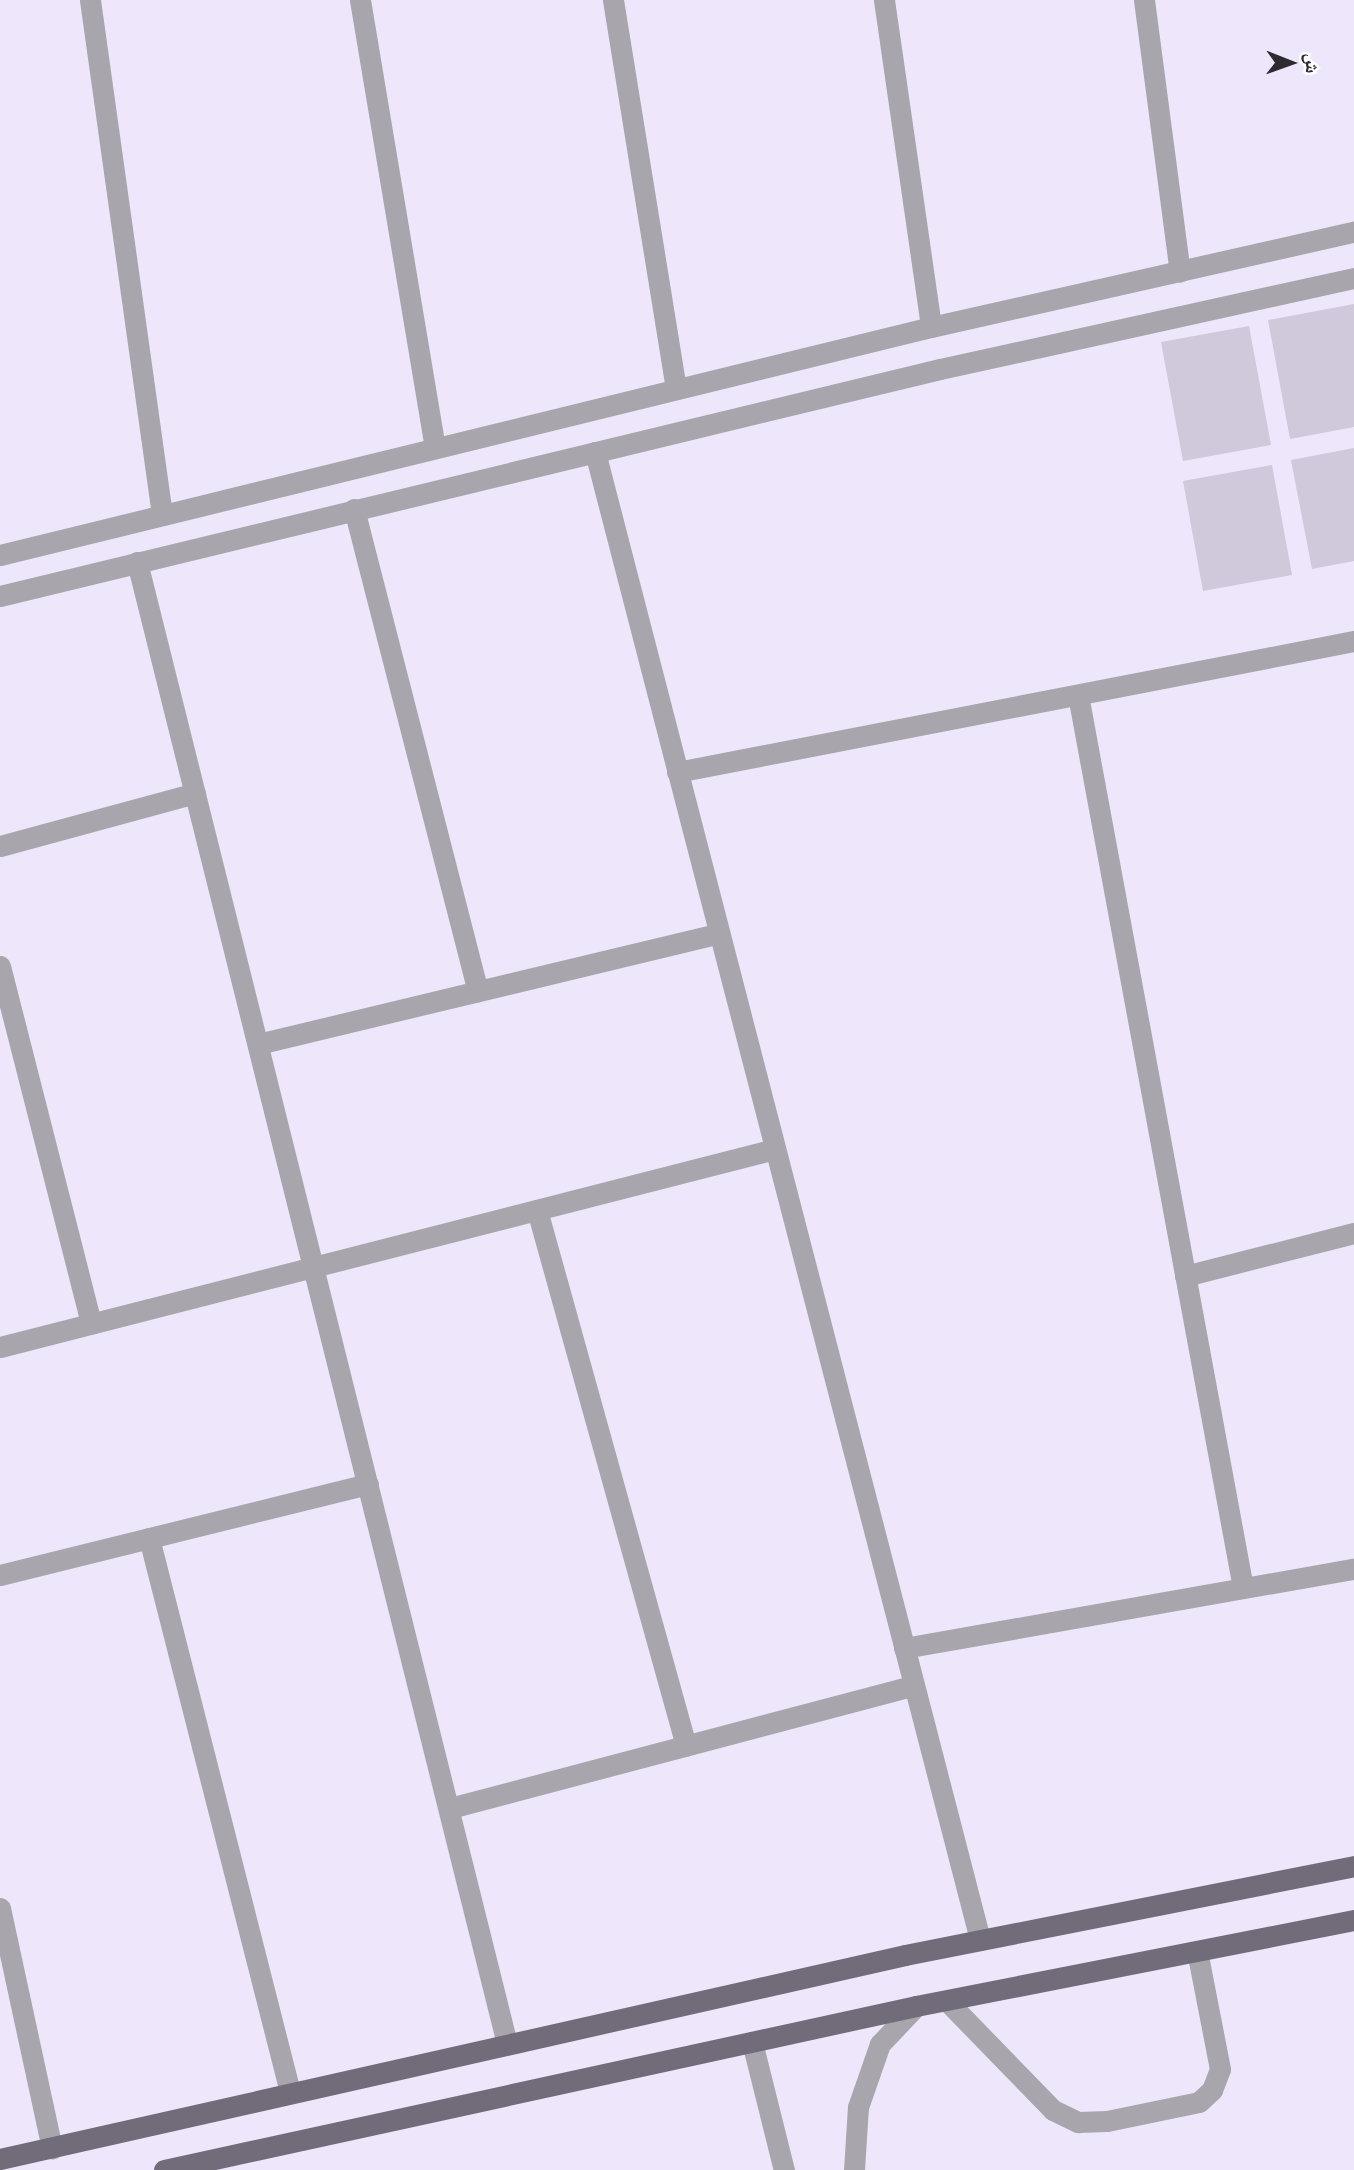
<!DOCTYPE html>
<meta charset="utf-8">
<style>
body{margin:0}
#map{position:relative;width:1354px;height:2170px;overflow:hidden;background:#eee6fa;font-family:"Roboto Condensed","Noto Naskh Arabic",sans-serif}
div>[style]{position:absolute}
.building>*{inset:0;background:#d0c8db}
.minor>*{height:21px;margin:-10.5px;padding:0 10.5px;transform-origin:10.5px;border-radius:10.5px;background:#a8a5ad}
.major>*{height:21px;margin:-10.5px;padding:0 10.5px;transform-origin:10.5px;border-radius:10.5px;background:#716b7a}
span{translate:-50% -50%;white-space:nowrap;text-align:center;line-height:1.15;-webkit-text-stroke:7px #fff;paint-order:stroke}
.north{position:absolute;left:1256px;top:28px;width:70px;height:70px;-webkit-text-stroke:5px #fff;paint-order:stroke;rotate:91deg;font-size:19px;font-weight:700;line-height:28px;text-align:center;color:#2d2a31}
.north::after{content:'';display:block;margin:auto;width:24px;height:32px;background:#2d2a31;clip-path:polygon(50% 0,100% 100%,50% 72%,0 100%)}
</style>
<div id="map">
<div class="building">
<i style="clip-path:polygon(1354px 304px,1354px 427px,1290px 439px,1268px 320px)"></i>
<i style="clip-path:polygon(1249px 326px,1271px 445px,1183px 461px,1161px 342px)"></i>
<i style="clip-path:polygon(1354px 448px,1354px 561px,1312px 569px,1291px 460px)"></i>
<i style="clip-path:polygon(1272px 465px,1292px 575px,1203px 591px,1183px 481px)"></i>
</div>
<div class="minor">
<i style="left:90px;top:0;width:520px;rotate:82.04deg"></i>
<i style="left:360px;top:0;width:454px;rotate:80.5deg"></i>
<i style="left:613px;top:0;width:394px;rotate:80.8deg"></i>
<i style="left:884px;top:0;width:330px;rotate:81.8deg"></i>
<i style="left:1144px;top:0;width:274px;rotate:82.5deg"></i>
<i style="left:595px;top:452px;width:1537px;rotate:75.49deg"></i>
<i style="left:354px;top:509px;width:498px;rotate:75.6deg"></i>
<i style="left:0;top:555px;width:959px;rotate:-13.76deg"></i>
<i style="left:931px;top:327px;width:434px;rotate:-12.7deg"></i>
<i style="left:137px;top:562px;width:1527px;rotate:75.98deg"></i>
<i style="left:0;top:596px;width:967px;rotate:-13.58deg"></i>
<i style="left:940px;top:369px;width:424px;rotate:-12.4deg"></i>
<i style="left:1078px;top:695px;width:908px;rotate:79.53deg"></i>
<i style="left:677px;top:772px;width:690px;rotate:-10.95deg"></i>
<i style="left:0;top:846px;width:202px;rotate:-15.2deg"></i>
<i style="left:0;top:966px;width:369px;rotate:75.7deg"></i>
<i style="left:258px;top:1044px;width:474px;rotate:-13.5deg"></i>
<i style="left:537px;top:1210px;width:556px;rotate:74.46deg"></i>
<i style="left:1185px;top:1276px;width:174px;rotate:-14.3deg"></i>
<i style="left:0;top:1347px;width:800px;rotate:-14.33deg"></i>
<i style="left:149px;top:1538px;width:572px;rotate:75.72deg"></i>
<i style="left:0;top:1575px;width:379px;rotate:-13.9deg"></i>
<i style="left:904px;top:1648px;width:457px;rotate:-10deg"></i>
<i style="left:450px;top:1808px;width:479px;rotate:-14.8deg"></i>
<i style="left:0;top:1908px;width:246px;rotate:77.8deg"></i>
<i style="left:947px;top:2001px;width:152px;rotate:45.8deg"></i>
<i style="left:1053px;top:2110px;width:28px;rotate:26deg"></i>
<i style="left:1078px;top:2122px;width:29px;rotate:-2deg"></i>
<i style="left:1107px;top:2121px;width:94px;rotate:-11.7deg"></i>
<i style="left:1199px;top:2102px;width:18px;rotate:-43deg"></i>
<i style="left:1212px;top:2090px;width:22px;rotate:-69deg"></i>
<i style="left:1220px;top:2069px;width:120px;rotate:-101deg"></i>
<i style="left:752px;top:2042px;width:132px;rotate:76deg"></i>
<i style="left:854px;top:2170px;width:63px;rotate:-86.4deg"></i>
<i style="left:858px;top:2107px;width:67px;rotate:-70.8deg"></i>
<i style="left:880px;top:2044px;width:52px;rotate:-46.5deg"></i>
</div>
<div class="major">
<i style="left:0;top:2159px;width:928px;rotate:-12.7deg"></i>
<i style="left:905px;top:1955px;width:458px;rotate:-11.2deg"></i>
<i style="left:164px;top:2170px;width:770px;rotate:-12.3deg"></i>
<i style="left:916px;top:2006px;width:446px;rotate:-11.1deg"></i>
</div>
<div class="north">ش</div>
</div>
